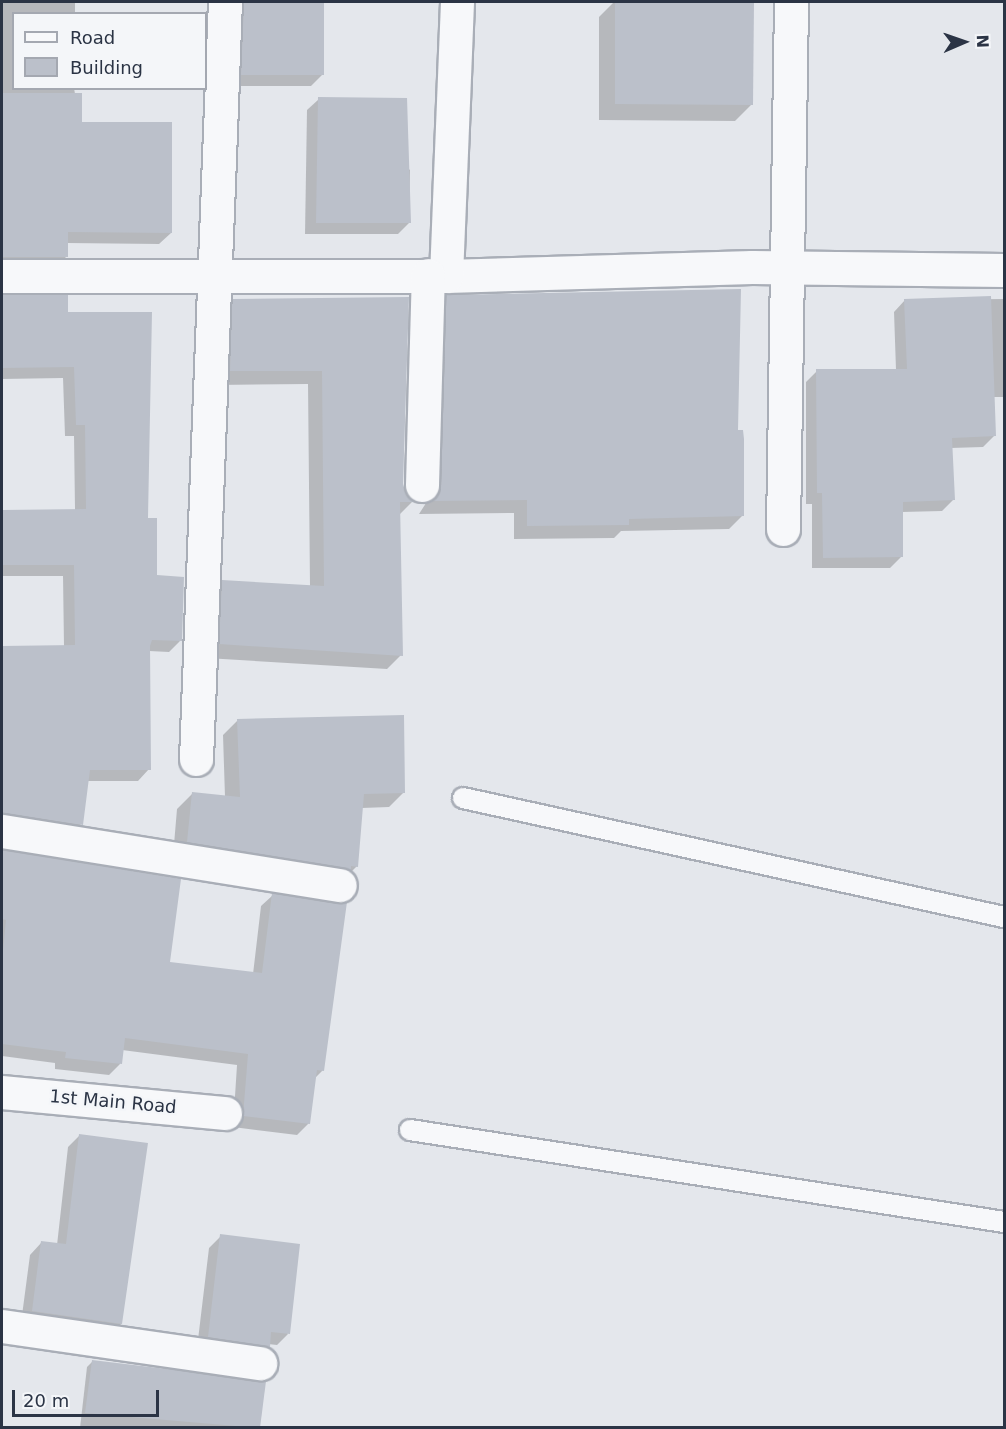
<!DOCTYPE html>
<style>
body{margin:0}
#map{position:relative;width:1006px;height:1429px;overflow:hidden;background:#e4e7ec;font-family:"DejaVu Sans",sans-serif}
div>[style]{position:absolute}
.shadow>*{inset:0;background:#0003}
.building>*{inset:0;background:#bbc0ca}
.roads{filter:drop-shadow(2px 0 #a9aeb7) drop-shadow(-2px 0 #a9aeb7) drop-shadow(0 2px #a9aeb7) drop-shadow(0 -2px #a9aeb7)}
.service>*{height:20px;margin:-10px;padding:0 10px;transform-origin:10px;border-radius:10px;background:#f7f8fa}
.minor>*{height:33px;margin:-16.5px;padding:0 16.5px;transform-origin:16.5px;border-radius:16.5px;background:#f7f8fa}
span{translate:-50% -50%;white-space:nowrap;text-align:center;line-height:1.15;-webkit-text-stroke:5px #f4f6f9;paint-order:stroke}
.street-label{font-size:18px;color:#2b3445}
.frame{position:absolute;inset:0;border:3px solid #2b3445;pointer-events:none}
.legend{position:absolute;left:12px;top:12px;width:195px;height:78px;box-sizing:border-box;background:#f4f6f9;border:2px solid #a4a8b1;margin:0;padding:8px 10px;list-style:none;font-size:18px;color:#2b3445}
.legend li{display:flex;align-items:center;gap:12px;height:30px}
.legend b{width:30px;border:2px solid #a4a8b1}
.north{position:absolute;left:934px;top:12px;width:60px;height:60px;-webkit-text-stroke:4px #f4f6f9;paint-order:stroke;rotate:88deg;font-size:16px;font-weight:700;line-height:24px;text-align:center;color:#2b3445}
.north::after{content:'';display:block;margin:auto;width:21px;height:27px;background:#2b3445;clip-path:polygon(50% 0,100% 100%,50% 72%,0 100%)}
.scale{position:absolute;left:12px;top:1390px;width:147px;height:27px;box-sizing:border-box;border:3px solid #2b3445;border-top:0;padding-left:8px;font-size:18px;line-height:21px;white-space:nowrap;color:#2b3445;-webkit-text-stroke:4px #f4f6f9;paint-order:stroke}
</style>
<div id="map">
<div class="shadow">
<i style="clip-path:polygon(2px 2px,75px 2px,75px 14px,14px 14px,14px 88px,74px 88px,80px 123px,171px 233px,159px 244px,66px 243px,66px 257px,55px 268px,2px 268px)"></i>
<i style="clip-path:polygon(238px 2px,323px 2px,322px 75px,311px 86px,230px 86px)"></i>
<i style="clip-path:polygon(614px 2px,753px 2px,752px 104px,735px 121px,599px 120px,599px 17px)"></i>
<i style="clip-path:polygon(319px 99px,410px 170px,409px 223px,398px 234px,305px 234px,307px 110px)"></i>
<i style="clip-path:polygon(2px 296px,66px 296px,66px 313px,147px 519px,155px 577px,180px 641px,169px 652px,149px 651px,149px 769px,138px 781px,87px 781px,81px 824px,70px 836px,2px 827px,2px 647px,64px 647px,63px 576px,2px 576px,2px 511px,75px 510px,74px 436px,65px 436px,63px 378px,2px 379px)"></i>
<i style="clip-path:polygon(447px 296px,736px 432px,742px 516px,729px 529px,621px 531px,614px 538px,514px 539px,514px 513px,419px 514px,428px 500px,433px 310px)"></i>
<i style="clip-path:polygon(407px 299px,402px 485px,405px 495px,412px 502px,399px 515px,401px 655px,387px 669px,206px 658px,208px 595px,222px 581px,310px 587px,308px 384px,216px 385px,219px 315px,233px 301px)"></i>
<i style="clip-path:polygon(1004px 299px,1004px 397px,993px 397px,994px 436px,983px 447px,951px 448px,953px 500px,942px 511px,902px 512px,901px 557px,890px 568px,812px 568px,812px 504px,806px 504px,806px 382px,817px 371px,896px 370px,894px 312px,905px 300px)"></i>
<i style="clip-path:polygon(238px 720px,404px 792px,389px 807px,362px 808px,357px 866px,342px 881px,173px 856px,177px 809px,192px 794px,225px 797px,223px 735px)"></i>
<i style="clip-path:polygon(2px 851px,179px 880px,168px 963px,253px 974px,261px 906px,273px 895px,323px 1070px,314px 1079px,309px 1123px,297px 1135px,233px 1127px,237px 1065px,122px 1050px,120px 1064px,109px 1075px,55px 1069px,55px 1063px,2px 1056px)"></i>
<i style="clip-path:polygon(80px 1135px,121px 1324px,109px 1335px,21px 1323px,30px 1255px,41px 1243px,57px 1245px,68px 1147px)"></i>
<i style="clip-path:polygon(221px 1236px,288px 1334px,277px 1345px,268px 1344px,257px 1358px,197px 1348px,209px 1248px)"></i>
<i style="clip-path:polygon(92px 1362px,259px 1428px,80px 1428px,87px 1367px)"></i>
</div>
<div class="building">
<i style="clip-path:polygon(244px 2px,324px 2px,324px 75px,241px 75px)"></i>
<i style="clip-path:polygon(615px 2px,754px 2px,753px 105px,615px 104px)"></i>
<i style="clip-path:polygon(2px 93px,82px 93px,82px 122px,172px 122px,172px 233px,68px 232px,68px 257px,2px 257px)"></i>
<i style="clip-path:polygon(318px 97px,407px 98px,411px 223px,316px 223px)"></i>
<i style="clip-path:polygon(741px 289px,738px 430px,743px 430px,744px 439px,744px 516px,629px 519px,629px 525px,527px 526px,527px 500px,431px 501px,441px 486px,446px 295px)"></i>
<i style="clip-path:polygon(2px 295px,68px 295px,68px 312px,152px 312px,148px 518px,157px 518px,157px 575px,184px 577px,182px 641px,152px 640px,150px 646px,151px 770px,90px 770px,83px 825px,2px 813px,2px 646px,75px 645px,74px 565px,2px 565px,2px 510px,86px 509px,85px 425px,76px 425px,74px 367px,2px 368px)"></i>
<i style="clip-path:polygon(991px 296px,996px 436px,952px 438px,955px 500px,903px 502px,903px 557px,823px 558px,822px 493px,817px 493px,816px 369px,907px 369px,904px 299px)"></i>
<i style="clip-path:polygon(409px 297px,403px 484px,406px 494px,414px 502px,400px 502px,403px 656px,219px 644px,222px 580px,324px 586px,322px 371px,230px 371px,232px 299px)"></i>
<i style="clip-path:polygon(404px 715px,405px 793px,364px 794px,358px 867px,351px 866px,351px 870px,187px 842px,192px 792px,240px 797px,237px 719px)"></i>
<i style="clip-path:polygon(2px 850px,181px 879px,170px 962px,262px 973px,272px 893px,347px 902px,324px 1071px,317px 1070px,310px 1124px,243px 1116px,248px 1054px,125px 1038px,122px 1064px,65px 1058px,66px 1052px,2px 1044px,2px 961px,6px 920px,2px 919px)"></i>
<i style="clip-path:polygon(79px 1134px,148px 1143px,122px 1324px,32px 1311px,41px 1241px,66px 1244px)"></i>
<i style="clip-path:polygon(220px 1234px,300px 1244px,290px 1334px,271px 1332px,270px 1347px,208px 1337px)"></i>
<i style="clip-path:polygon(92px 1360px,266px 1381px,260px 1428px,85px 1413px)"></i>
</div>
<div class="roads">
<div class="service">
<i style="left:463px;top:798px;width:554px;rotate:12.41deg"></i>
<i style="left:410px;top:1130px;width:601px;rotate:8.8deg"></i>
</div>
<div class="minor">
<i style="left:2px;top:276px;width:444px"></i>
<i style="left:446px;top:276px;width:306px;rotate:-1.7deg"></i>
<i style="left:752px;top:267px;width:252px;rotate:0.7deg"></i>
<i style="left:446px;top:276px;width:274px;rotate:-87.7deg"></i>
<i style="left:422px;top:485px;width:210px;rotate:-88.4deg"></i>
<i style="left:783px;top:529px;width:527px;rotate:-89.13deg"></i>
<i style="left:196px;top:759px;width:758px;rotate:-87.81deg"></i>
<i style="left:2px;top:831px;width:342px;rotate:9.1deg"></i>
<i style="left:2px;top:1092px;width:224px;rotate:5.4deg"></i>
<i style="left:2px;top:1326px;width:261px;rotate:8.2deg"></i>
</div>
</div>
<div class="street-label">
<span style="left:113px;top:1102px;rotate:5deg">1st Main Road</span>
</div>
<div class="frame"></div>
<ul class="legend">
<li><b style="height:8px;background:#f7f8fa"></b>Road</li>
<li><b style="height:16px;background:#bbc0ca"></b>Building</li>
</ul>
<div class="north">N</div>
<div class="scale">20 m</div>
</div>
